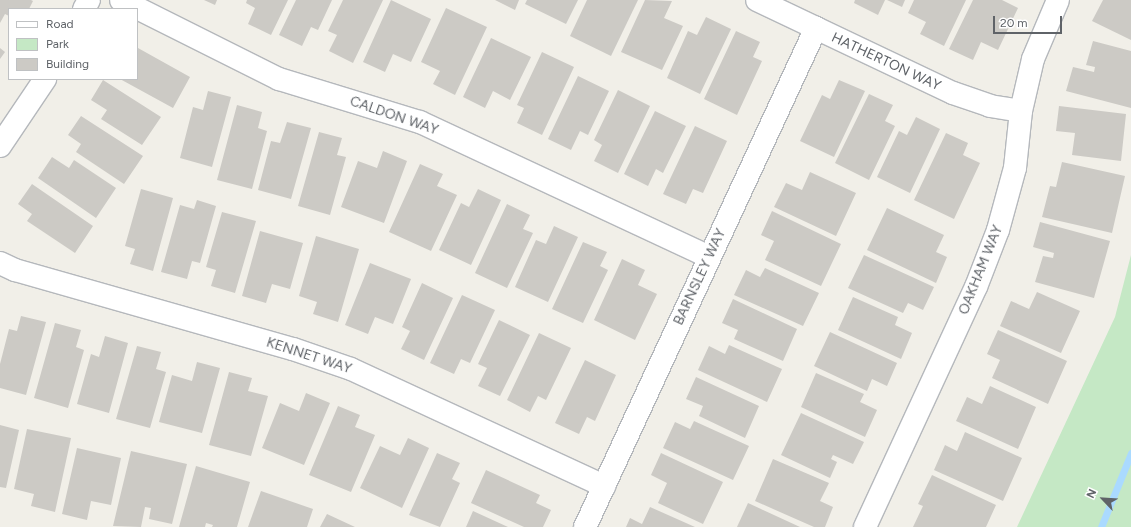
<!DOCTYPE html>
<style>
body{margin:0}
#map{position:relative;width:1131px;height:527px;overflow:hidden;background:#f1efe8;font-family:Figtree,sans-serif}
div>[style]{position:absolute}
.green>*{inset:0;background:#c5e8c5}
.stream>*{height:7px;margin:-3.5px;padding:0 3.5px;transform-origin:3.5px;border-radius:3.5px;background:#aadaff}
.building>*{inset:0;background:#cccac5}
.roads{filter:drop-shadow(1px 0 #b5b8bc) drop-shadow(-1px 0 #b5b8bc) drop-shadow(0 1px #b5b8bc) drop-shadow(0 -1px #b5b8bc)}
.minor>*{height:22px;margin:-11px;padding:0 11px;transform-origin:11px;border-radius:11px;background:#fff}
span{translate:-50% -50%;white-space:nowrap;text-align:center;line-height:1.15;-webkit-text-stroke:3px #fff;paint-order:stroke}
.street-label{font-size:14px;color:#5f6368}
.legend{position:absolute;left:8px;top:8px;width:130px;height:72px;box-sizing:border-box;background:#fff;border:1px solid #bfc1c3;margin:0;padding:5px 7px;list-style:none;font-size:12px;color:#5f6368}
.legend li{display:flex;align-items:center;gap:8px;height:20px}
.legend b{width:20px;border:1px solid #bfc1c3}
.north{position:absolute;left:1083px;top:479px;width:40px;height:40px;-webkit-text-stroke:3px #fff;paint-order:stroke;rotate:295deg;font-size:11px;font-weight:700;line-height:16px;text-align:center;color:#5f6368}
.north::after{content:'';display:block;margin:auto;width:14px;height:18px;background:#5f6368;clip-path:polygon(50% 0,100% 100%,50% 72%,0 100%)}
.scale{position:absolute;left:993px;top:16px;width:69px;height:18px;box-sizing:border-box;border:2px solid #5f6368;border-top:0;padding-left:5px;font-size:12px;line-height:14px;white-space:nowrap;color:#5f6368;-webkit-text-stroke:3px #fff;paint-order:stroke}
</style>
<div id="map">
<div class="green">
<i style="clip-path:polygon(1131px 255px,1131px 527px,1017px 527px,1115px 317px)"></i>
</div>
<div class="stream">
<i style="left:1101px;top:527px;width:80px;rotate:-67.9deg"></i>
</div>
<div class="building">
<i style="clip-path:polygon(0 0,31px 0,33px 1px,29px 9px,9px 9px,9px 16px,5px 14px,0 23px)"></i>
<i style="clip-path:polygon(204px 0,217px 0,215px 5px)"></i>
<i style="clip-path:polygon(247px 0,288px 0,271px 35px,248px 24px,255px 8px,246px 3px)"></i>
<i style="clip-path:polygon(296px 0,332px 0,318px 30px,311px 27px,302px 46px,279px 35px)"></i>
<i style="clip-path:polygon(343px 0,383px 0,353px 63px,329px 51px,337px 35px,328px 31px)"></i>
<i style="clip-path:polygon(391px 0,431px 19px,411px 62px,393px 54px,385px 72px,363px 62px)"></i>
<i style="clip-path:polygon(495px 0,519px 0,515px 10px)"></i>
<i style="clip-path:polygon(527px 0,578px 0,566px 24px,525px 4px)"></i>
<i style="clip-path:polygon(587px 0,638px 0,611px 56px,570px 36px)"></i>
<i style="clip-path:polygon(645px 0,672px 1px,664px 18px,683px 26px,662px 70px,621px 52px)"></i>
<i style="clip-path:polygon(855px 0,885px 0,878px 15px,854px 3px)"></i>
<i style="clip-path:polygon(887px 0,905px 0,902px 7px)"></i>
<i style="clip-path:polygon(914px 0,966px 0,944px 46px,920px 34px,926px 22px,908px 13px)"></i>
<i style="clip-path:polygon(973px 0,1002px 0,1018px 8px,998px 50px,981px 42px,973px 60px,949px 49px)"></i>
<i style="clip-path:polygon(1103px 0,1131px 0,1131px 40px,1092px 21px)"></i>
<i style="clip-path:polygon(446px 8px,487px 27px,455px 95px,433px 84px,440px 71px,421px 62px)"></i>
<i style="clip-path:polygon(706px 17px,731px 29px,700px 94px,667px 78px,688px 31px,697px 35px)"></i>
<i style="clip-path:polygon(736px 31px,760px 42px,753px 57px,762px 61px,737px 115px,704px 99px)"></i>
<i style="clip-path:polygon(491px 38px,531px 57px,510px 100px,493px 91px,485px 108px,463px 97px)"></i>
<i style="clip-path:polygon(1093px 41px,1131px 51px,1131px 108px,1066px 91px,1073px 67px,1094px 72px,1095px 67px,1086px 65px)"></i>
<i style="clip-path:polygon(0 48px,5px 52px,0 59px)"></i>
<i style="clip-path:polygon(138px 48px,190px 77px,173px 108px,120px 79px,137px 79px)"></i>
<i style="clip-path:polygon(542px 52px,574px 67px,542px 135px,517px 123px,524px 108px,517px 105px)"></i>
<i style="clip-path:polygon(578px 76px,609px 91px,588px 135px,580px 131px,571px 150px,548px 139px)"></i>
<i style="clip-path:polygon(103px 80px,161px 117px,142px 145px,101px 119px,107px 110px,91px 100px)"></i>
<i style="clip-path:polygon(839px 80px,865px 91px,834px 157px,800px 141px,822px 95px,830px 99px)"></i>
<i style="clip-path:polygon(618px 90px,650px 106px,618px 173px,594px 161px,602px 145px,594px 140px)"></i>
<i style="clip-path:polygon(208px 91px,231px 97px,212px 167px,180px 158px,193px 107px,203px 110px)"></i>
<i style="clip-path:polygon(869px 94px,893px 105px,885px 121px,895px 126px,869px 180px,835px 163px)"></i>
<i style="clip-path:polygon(237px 105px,262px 112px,258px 128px,267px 131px,252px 189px,217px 180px)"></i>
<i style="clip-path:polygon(1059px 106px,1126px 114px,1121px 161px,1072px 155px,1075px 133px,1056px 131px)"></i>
<i style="clip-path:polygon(655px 111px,686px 126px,663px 173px,656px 169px,648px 186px,624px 174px)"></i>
<i style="clip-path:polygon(81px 116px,143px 156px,124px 184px,76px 152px,81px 144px,68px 135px)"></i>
<i style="clip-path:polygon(916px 117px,940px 129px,910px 193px,877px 177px,899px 131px,907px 135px)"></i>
<i style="clip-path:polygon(287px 122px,311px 128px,291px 199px,258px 190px,271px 141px,280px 143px)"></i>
<i style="clip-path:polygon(695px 126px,727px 141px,703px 193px,693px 189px,686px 204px,663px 194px)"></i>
<i style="clip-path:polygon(319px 132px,342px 138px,337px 155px,346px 157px,330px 215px,298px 206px)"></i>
<i style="clip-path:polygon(946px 133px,968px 143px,963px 155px,980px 163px,954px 219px,914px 200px)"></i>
<i style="clip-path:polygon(383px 151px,407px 161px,384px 223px,341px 207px,358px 161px,377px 168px)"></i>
<i style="clip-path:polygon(52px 157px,69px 168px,74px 160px,116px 188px,96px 218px,38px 178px)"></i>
<i style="clip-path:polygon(1062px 162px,1125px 176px,1112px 233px,1042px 217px,1050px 186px,1056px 187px)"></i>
<i style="clip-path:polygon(420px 164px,443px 174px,437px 186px,457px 195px,431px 251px,389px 232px)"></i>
<i style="clip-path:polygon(810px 172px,856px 193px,836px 236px,774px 207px,786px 183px,802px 190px)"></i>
<i style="clip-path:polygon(32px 184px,93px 226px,75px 253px,27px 221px,32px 214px,18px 204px)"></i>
<i style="clip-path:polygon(141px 189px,173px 198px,153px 271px,130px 264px,135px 249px,125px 246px)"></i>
<i style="clip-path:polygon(478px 189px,501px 200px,471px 265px,439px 250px,461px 203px,469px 207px)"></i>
<i style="clip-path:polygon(197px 200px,216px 206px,200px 263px,192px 261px,187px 279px,161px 272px,180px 205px,194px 209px)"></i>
<i style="clip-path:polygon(507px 204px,530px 215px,523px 229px,533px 233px,507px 288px,475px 273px)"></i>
<i style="clip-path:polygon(887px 208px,944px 235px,936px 252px,947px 257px,936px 283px,867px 250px)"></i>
<i style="clip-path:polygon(772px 211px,841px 244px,821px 286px,765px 260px,774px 241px,761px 235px)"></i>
<i style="clip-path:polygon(222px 212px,256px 221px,235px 293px,211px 286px,216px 270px,206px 267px)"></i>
<i style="clip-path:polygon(1040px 222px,1110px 241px,1094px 298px,1035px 282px,1043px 256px,1053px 258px,1054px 253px,1033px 247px)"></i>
<i style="clip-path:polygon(554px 226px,578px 237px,548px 302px,515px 287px,536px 240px,546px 244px)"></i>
<i style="clip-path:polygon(260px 231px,303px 243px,290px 289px,272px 284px,266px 303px,242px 296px)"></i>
<i style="clip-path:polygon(316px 236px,359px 249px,338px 322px,313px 314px,317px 302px,299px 296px)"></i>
<i style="clip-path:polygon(583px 242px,607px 252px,600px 266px,608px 270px,583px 323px,552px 309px)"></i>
<i style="clip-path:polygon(864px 255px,934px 287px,923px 310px,908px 303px,903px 313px,848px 288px)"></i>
<i style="clip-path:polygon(622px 259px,645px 270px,638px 285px,657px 294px,635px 340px,594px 320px)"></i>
<i style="clip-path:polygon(370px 263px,411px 279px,393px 324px,375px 317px,368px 334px,345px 325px)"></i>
<i style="clip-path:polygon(765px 268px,819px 293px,803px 326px,734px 295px,746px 270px,760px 277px)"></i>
<i style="clip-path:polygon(422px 283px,453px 298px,424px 360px,401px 349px,410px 331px,402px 327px)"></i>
<i style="clip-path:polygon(1037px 292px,1080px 311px,1061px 353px,1000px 326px,1011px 301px,1029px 309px)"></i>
<i style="clip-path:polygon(462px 295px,495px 310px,470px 363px,461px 359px,454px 374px,430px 363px)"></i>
<i style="clip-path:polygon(853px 297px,898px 317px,895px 325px,912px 333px,901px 359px,838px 330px)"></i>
<i style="clip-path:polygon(733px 299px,797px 329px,783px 361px,734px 339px,738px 330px,722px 323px)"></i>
<i style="clip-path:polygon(21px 316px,46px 322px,26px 395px,0 388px,0 364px,9px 329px,17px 331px)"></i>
<i style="clip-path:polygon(499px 320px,530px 335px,500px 396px,478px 386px,487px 368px,478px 364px)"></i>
<i style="clip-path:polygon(55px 323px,81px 330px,76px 347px,84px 350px,68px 408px,34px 398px)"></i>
<i style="clip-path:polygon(998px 330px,1067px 361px,1048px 404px,992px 378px,1000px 360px,987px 354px)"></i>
<i style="clip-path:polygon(830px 332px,897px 363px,887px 386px,872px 379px,867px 391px,814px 366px)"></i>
<i style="clip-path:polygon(539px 333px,571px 348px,546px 400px,538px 396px,530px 412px,507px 400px)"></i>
<i style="clip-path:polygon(105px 336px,128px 343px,109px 413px,77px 404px,91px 354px,99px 357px)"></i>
<i style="clip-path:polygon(729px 345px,782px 369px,767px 402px,698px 370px,709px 346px,725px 354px)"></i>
<i style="clip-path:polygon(137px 346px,161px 352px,156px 369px,166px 372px,150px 428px,116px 419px)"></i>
<i style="clip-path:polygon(585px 360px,616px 375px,595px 421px,587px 417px,579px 434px,555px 423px)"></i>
<i style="clip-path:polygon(197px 362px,220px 368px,202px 433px,159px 422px,172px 375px,192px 381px)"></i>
<i style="clip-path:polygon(229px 372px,252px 378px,248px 391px,268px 396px,251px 456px,209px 445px)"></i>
<i style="clip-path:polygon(816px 373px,864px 394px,860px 402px,877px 410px,865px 437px,801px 407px)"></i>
<i style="clip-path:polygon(696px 377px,759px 406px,745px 438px,699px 416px,703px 406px,686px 399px)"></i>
<i style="clip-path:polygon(990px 386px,1036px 407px,1018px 449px,956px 421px,967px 397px,982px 404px)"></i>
<i style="clip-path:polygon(306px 393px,330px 403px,304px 465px,262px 448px,280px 403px,299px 411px)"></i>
<i style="clip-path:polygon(338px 406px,360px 415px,355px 427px,375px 435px,351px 492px,309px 475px)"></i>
<i style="clip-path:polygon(801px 413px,864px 442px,853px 464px,833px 455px,831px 459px,837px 462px,830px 478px,781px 455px)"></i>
<i style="clip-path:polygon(694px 421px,749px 446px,733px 480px,663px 448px,675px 422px,690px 429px)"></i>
<i style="clip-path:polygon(0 425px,19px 430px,6px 488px,0 487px)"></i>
<i style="clip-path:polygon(27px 429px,71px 438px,55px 512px,31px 506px,34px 494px,14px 489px)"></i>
<i style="clip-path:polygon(965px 432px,1022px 458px,1003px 501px,934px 470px,945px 445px,957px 451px)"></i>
<i style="clip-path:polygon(408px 438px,429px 448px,402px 508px,360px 488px,380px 446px,400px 455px)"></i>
<i style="clip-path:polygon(77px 448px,121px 458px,111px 505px,91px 501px,87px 520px,62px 514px)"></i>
<i style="clip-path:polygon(131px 451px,187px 464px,172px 524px,149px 519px,151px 508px,145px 507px,141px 527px,113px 526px)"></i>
<i style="clip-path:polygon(437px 453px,460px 463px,452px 479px,460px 483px,440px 527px,409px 515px)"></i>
<i style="clip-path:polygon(661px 453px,723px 482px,703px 524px,658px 503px,667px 483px,651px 475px)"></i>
<i style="clip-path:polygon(773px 459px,829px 483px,820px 501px,833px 507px,825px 527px,814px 527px,755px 501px)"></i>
<i style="clip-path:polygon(196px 466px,250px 482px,237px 527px,212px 527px,213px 525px,206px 523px,205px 527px,179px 527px)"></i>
<i style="clip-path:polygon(486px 470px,540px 495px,536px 503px,551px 510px,543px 527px,524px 527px,471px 503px)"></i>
<i style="clip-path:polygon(932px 475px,996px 505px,986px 527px,913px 527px,923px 506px,918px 504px)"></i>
<i style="clip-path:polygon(261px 491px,313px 509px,307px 527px,248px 527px)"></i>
<i style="clip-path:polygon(748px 503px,800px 527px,737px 527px)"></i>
<i style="clip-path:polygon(650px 507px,695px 527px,626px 527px,630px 518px,642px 524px)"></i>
<i style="clip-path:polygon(473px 511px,508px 527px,466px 527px)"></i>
<i style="clip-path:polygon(327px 514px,355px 527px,320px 527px)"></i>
</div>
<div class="roads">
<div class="minor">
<i style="left:121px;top:0;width:177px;rotate:26.6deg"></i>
<i style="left:279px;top:79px;width:147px;rotate:17deg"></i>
<i style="left:420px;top:122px;width:319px;rotate:25deg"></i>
<i style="left:757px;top:0;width:217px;rotate:25.4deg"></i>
<i style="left:953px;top:93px;width:39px;rotate:19deg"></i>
<i style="left:990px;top:106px;width:31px;rotate:9deg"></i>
<i style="left:84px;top:9px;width:10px;rotate:-61deg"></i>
<i style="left:0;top:146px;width:81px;rotate:-56.1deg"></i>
<i style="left:0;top:263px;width:17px;rotate:25deg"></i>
<i style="left:15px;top:270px;width:289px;rotate:15.9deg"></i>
<i style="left:293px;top:349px;width:61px;rotate:19deg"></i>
<i style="left:351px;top:369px;width:279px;rotate:24.8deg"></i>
<i style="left:585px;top:527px;width:550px;rotate:-65.16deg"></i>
<i style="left:865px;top:527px;width:264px;rotate:-65.2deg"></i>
<i style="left:976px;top:287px;width:61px;rotate:-68.9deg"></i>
<i style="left:998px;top:230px;width:64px;rotate:-74.7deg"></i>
<i style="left:1015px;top:168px;width:57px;rotate:-84deg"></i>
<i style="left:1021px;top:111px;width:53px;rotate:-77deg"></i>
<i style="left:1033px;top:59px;width:64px;rotate:-67deg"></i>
</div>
</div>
<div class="street-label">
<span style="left:886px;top:62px;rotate:25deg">HATHERTON WAY</span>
<span style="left:394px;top:116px;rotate:19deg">CALDON WAY</span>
<span style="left:981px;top:270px;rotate:-68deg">OAKHAM WAY</span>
<span style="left:700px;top:277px;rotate:-65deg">BARNSLEY WAY</span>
<span style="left:309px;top:356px;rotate:18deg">KENNET WAY</span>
</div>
<ul class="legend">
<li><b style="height:5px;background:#fff"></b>Road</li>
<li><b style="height:11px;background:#c5e8c5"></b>Park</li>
<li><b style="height:11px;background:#cccac5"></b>Building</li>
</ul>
<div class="north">N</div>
<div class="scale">20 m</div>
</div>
